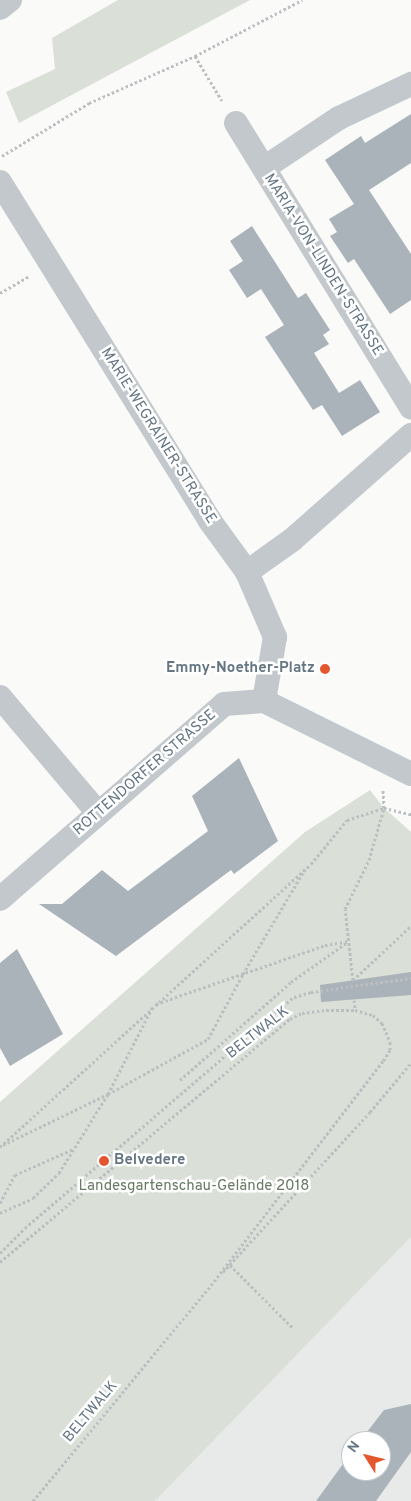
<!DOCTYPE html>
<meta charset="utf-8">
<style>
body{margin:0}
#map{position:relative;width:411px;height:1501px;overflow:hidden;background:#fafaf8;font-family:Overpass,sans-serif}
div>[style]{position:absolute}
.built>*{inset:0;background:#e8e9e9}
.green>*{inset:0;background:#dadfd7}
.building>*{inset:0;background:#aab3b9}
.path>*{height:3px;margin-top:-1.5px;transform-origin:0;background:repeating-linear-gradient(90deg,#bbbfc2 0 2.5px,transparent 0 5px)}
.street>*{height:24px;margin:-12px;padding:0 12px;transform-origin:12px;border-radius:12px;background:#c3c8cc}
.dots>*{width:14px;height:14px;translate:-50% -50%;box-sizing:border-box;border:2px solid #fff;border-radius:50%}
span{translate:-50% -50%;white-space:nowrap;text-align:center;line-height:1.15;-webkit-text-stroke:5px #fff;paint-order:stroke}
.street-label{font-size:15px;color:#657683}
.poi-label{font-size:15px;color:#657683;font-weight:700}
.right{translate:-100% -50%;text-align:right}
.left{translate:0 -50%;text-align:left}
.park-label{font-size:15px;color:#687a64}
.north{position:absolute;left:341px;top:1431px;width:50px;height:50px;box-sizing:border-box;background:#fff;border:1px solid #c1c8cd;border-radius:50%;rotate:306deg;font-size:14px;font-weight:700;line-height:20px;text-align:center;color:#657683}
.north::after{content:'';display:block;margin:auto;width:18px;height:22px;background:#e4572e;clip-path:polygon(50% 0,100% 100%,50% 72%,0 100%)}
</style>
<div id="map">
<div class="built">
<i style="clip-path:polygon(evenodd,411px 1237px,411px 1501px,155px 1501px,411px 1237px,351px 1441px,381px 1441px,381px 1471px,351px 1471px,351px 1441px)"></i>
</div>
<div class="green">
<i style="clip-path:polygon(118px 0,250px 0,19px 123px,6px 92px,55px 69px,52px 38px)"></i>
<i style="clip-path:polygon(370px 790px,384px 808px,411px 832px,411px 1237px,155px 1501px,0 1501px,0 1102px,305px 832px)"></i>
</div>
<div class="building">
<i style="clip-path:polygon(411px 114px,411px 163px,369px 190px,411px 254px,411px 300px,390px 314px,354px 259px,348px 263px,330px 236px,337px 232px,329px 219px,354px 204px,325px 160px,361px 136px,365px 143px)"></i>
<i style="clip-path:polygon(252px 226px,298px 298px,306px 293px,330px 330px,323px 335px,329px 344px,314px 353px,339px 393px,360px 380px,380px 412px,342px 436px,322px 405px,313px 410px,265px 337px,284px 325px,261px 289px,247px 298px,229px 270px,243px 261px,230px 241px)"></i>
<i style="clip-path:polygon(239px 758px,278px 841px,234px 874px,231px 870px,116px 956px,39px 904px,62px 904px,102px 870px,128px 891px,208px 831px,192px 796px)"></i>
<i style="clip-path:polygon(17px 949px,63px 1034px,10px 1066px,0 1048px,0 963px)"></i>
<i style="clip-path:polygon(411px 972px,411px 995px,321px 1002px,320px 985px)"></i>
<i style="clip-path:polygon(411px 1404px,411px 1452px,376px 1501px,316px 1501px,351px 1453px,351px 1471px,381px 1471px,381px 1441px,360px 1441px,384px 1410px)"></i>
</div>
<div class="path">
<i style="left:195px;top:56px;width:121px;rotate:-27.6deg"></i>
<i style="left:2px;top:156px;width:102px;rotate:-31.3deg"></i>
<i style="left:89px;top:103px;width:116px;rotate:-23.9deg"></i>
<i style="left:195px;top:56px;width:52px;rotate:59deg"></i>
<i style="left:0;top:293px;width:34px;rotate:-30deg"></i>
<i style="left:353px;top:980px;width:71px;rotate:-96.4deg"></i>
<i style="left:345px;top:909px;width:55px;rotate:-63.9deg"></i>
<i style="left:369px;top:860px;width:54px;rotate:-73.9deg"></i>
<i style="left:384px;top:808px;width:19px;rotate:-93deg"></i>
<i style="left:353px;top:980px;width:79px;rotate:-43deg"></i>
<i style="left:354px;top:1000px;width:10px;rotate:84deg"></i>
<i style="left:156px;top:1004px;width:179px;rotate:-19.2deg"></i>
<i style="left:325px;top:945px;width:24px;rotate:-9deg"></i>
<i style="left:180px;top:1080px;width:148px;rotate:-41.4deg"></i>
<i style="left:291px;top:982px;width:67px;rotate:-35.3deg"></i>
<i style="left:3px;top:1145px;width:117px;rotate:-25.9deg"></i>
<i style="left:108px;top:1094px;width:114px;rotate:-28.8deg"></i>
<i style="left:208px;top:1039px;width:74px;rotate:-61.7deg"></i>
<i style="left:243px;top:974px;width:122px;rotate:-59.4deg"></i>
<i style="left:0;top:1147px;width:420px;rotate:-42.3deg"></i>
<i style="left:311px;top:864px;width:57px;rotate:-50.7deg"></i>
<i style="left:347px;top:820px;width:39px;rotate:-18deg"></i>
<i style="left:384px;top:808px;width:28px;rotate:13deg"></i>
<i style="left:0;top:1203px;width:32px;rotate:-62deg"></i>
<i style="left:15px;top:1175px;width:64px;rotate:-24.1deg"></i>
<i style="left:0;top:1213px;width:36px;rotate:-24deg"></i>
<i style="left:33px;top:1198px;width:36px;rotate:-44deg"></i>
<i style="left:59px;top:1173px;width:93px;rotate:-58.2deg"></i>
<i style="left:108px;top:1094px;width:97px;rotate:-62.9deg"></i>
<i style="left:0;top:1253px;width:35px;rotate:-45deg"></i>
<i style="left:25px;top:1228px;width:355px;rotate:-40.7deg"></i>
<i style="left:294px;top:997px;width:18px;rotate:-16deg"></i>
<i style="left:311px;top:992px;width:101px;rotate:-8deg"></i>
<i style="left:0;top:1262px;width:378px;rotate:-40deg"></i>
<i style="left:290px;top:1019px;width:13px;rotate:-27deg"></i>
<i style="left:302px;top:1013px;width:24px;rotate:-7deg"></i>
<i style="left:326px;top:1010px;width:29px"></i>
<i style="left:355px;top:1010px;width:19px;rotate:16deg"></i>
<i style="left:373px;top:1015px;width:12px;rotate:42deg"></i>
<i style="left:382px;top:1023px;width:21px;rotate:67deg"></i>
<i style="left:390px;top:1042px;width:8px;rotate:90deg"></i>
<i style="left:390px;top:1050px;width:13px;rotate:122deg"></i>
<i style="left:383px;top:1061px;width:291px;rotate:127.5deg"></i>
<i style="left:230px;top:1265px;width:88px;rotate:45deg"></i>
<i style="left:223px;top:1272px;width:217px;rotate:-47.4deg"></i>
<i style="left:370px;top:1112px;width:64px;rotate:-50.1deg"></i>
<i style="left:33px;top:1501px;width:272px;rotate:-50.5deg"></i>
</div>
<div class="street">
<i style="left:0;top:8px;width:13px;rotate:-39deg"></i>
<i style="left:236px;top:123px;width:334px;rotate:58.4deg"></i>
<i style="left:264px;top:168px;width:90px;rotate:-33.7deg"></i>
<i style="left:339px;top:118px;width:80px;rotate:-25.3deg"></i>
<i style="left:0;top:182px;width:399px;rotate:58.2deg"></i>
<i style="left:210px;top:521px;width:63px;rotate:54deg"></i>
<i style="left:247px;top:572px;width:71px;rotate:66.7deg"></i>
<i style="left:275px;top:637px;width:65px;rotate:99.8deg"></i>
<i style="left:247px;top:572px;width:55px;rotate:-35.4deg"></i>
<i style="left:292px;top:540px;width:159px;rotate:-41.4deg"></i>
<i style="left:0;top:697px;width:152px;rotate:49.8deg"></i>
<i style="left:0;top:899px;width:297px;rotate:-41deg"></i>
<i style="left:224px;top:704px;width:40px;rotate:-4.3deg"></i>
<i style="left:264px;top:701px;width:164px;rotate:26.4deg"></i>
</div>
<div class="dots">
<i style="left:325px;top:669px;background:#e4572e"></i>
<i style="left:104px;top:1161px;background:#e4572e"></i>
</div>
<div class="street-label">
<span style="left:323px;top:265px;rotate:58deg">MARIA-VON-LINDEN-STRASSE</span>
<span style="left:158px;top:436px;rotate:58deg">MARIE-WEGRAINER-STRASSE</span>
<span style="left:145px;top:773px;rotate:-41deg">ROTTENDORFER STRASSE</span>
<span style="left:258px;top:1033px;rotate:-38deg">BELTWALK</span>
<span style="left:91px;top:1412px;rotate:-50deg">BELTWALK</span>
</div>
<div class="poi-label">
<span class="right" style="left:315px;top:669px">Emmy-Noether-Platz</span>
<span class="left" style="left:114px;top:1161px">Belvedere</span>
</div>
<div class="park-label">
<span style="left:194px;top:1187px">Landesgartenschau-Gelände 2018</span>
</div>
<div class="north">N</div>
</div>
